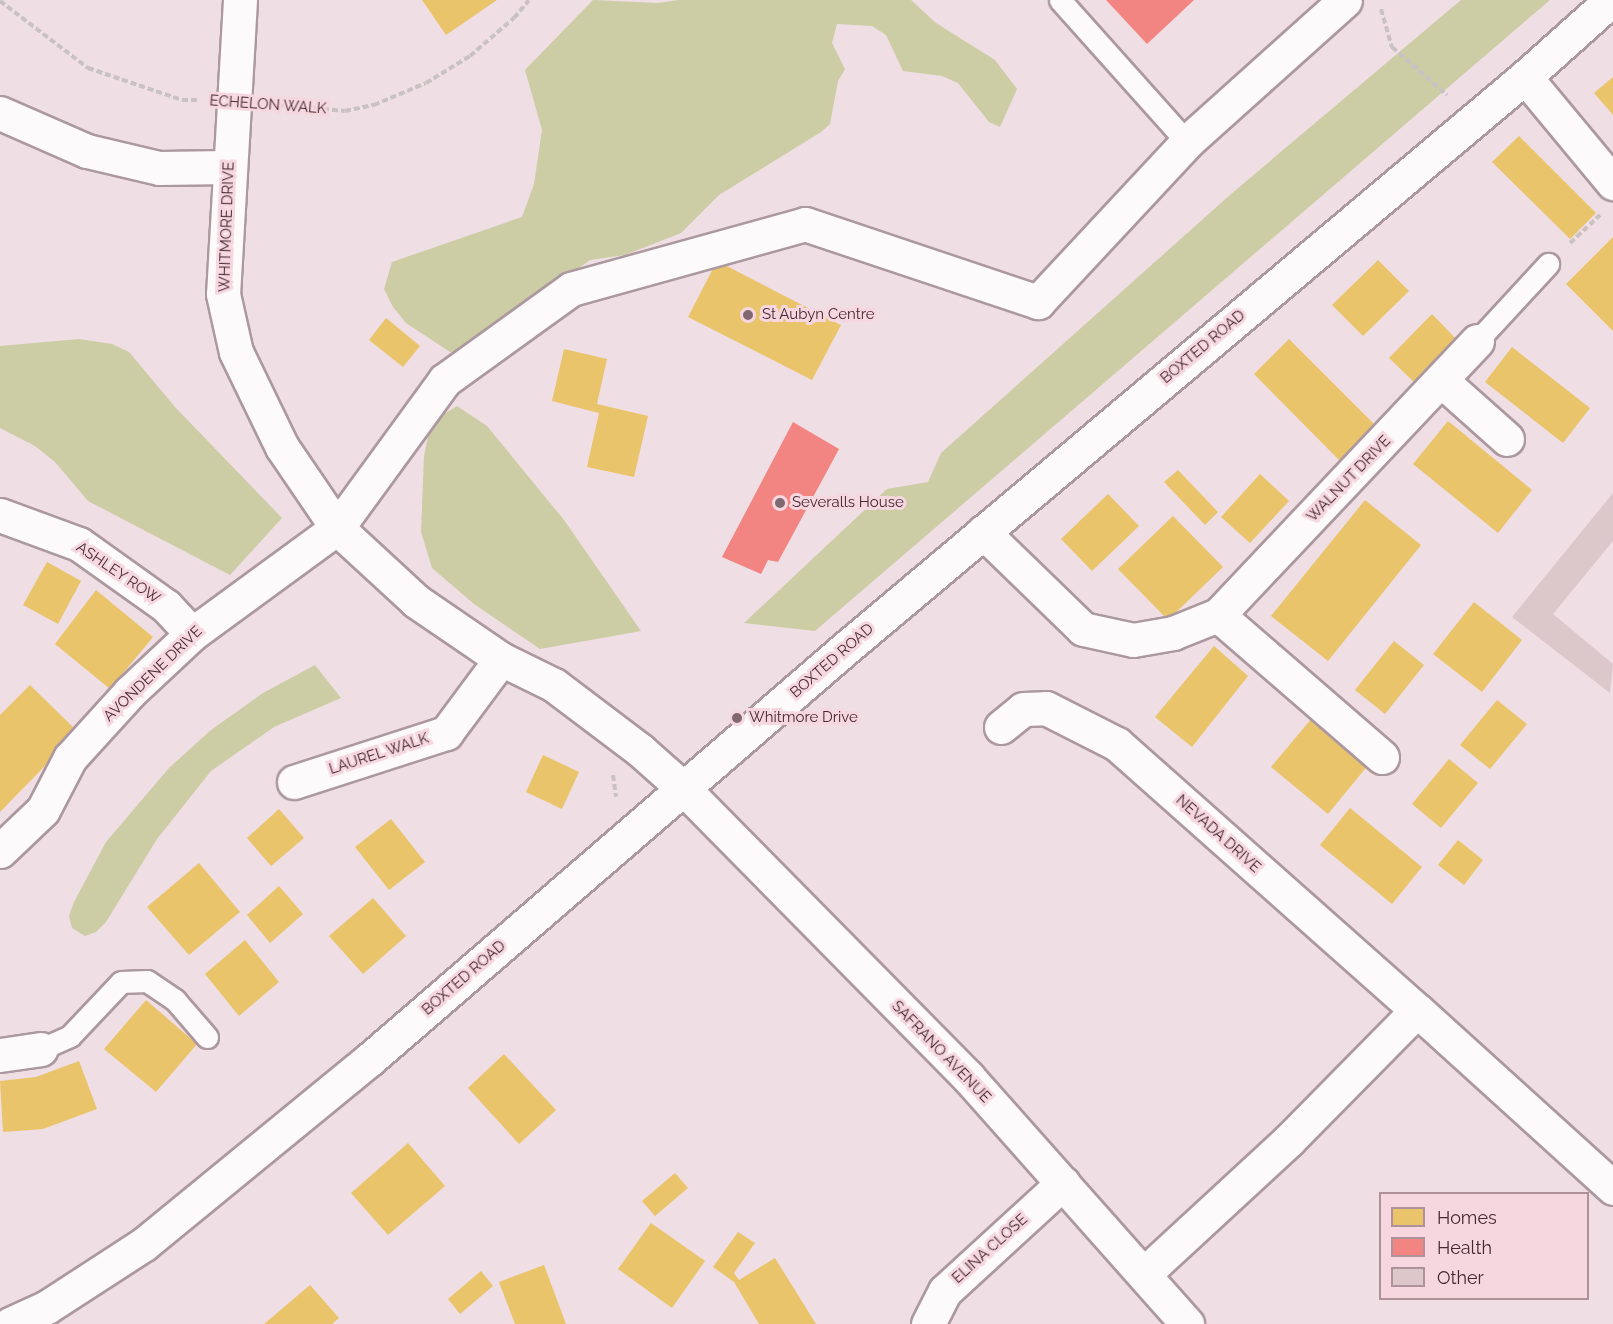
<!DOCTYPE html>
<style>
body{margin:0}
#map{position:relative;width:1613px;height:1324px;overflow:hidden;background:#efdee3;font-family:Raleway,sans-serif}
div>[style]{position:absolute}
.green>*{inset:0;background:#cccda5}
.homes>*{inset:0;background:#e9c46a}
.health>*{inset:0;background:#f28482}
.building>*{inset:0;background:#dcc7ca}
.path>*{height:4px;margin-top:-2px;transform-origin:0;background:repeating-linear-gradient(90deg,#cac1c3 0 6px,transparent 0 9px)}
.roads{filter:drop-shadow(2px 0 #ac989f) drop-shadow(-2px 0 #ac989f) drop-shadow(0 2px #ac989f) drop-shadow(0 -2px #ac989f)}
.service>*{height:21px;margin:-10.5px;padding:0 10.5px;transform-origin:10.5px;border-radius:10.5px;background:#fdfafb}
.minor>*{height:33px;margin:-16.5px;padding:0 16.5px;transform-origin:16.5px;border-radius:16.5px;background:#fdfafb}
.tertiary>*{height:33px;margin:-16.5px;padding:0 16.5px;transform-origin:16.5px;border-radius:16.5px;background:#fdfafb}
.dots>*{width:16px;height:16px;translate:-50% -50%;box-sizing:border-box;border:3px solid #f6d7e0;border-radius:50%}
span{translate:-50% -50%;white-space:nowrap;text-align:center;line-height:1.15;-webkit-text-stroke:6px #f6d7e0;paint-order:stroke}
.street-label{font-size:15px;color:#452832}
.poi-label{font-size:15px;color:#452832}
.left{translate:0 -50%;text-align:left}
.legend{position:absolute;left:1379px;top:1192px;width:210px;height:108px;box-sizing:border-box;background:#f6d7e0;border:2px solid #af919a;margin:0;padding:8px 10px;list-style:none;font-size:18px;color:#452832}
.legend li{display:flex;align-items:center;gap:12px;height:30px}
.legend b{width:30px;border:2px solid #af919a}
</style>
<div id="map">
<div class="green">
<i style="clip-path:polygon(593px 0,658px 3px,679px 0,911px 0,936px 23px,995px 60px,1017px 89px,1000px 127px,989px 122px,958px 83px,942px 76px,903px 71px,886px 35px,872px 26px,837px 24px,832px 43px,845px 69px,838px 81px,830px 124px,821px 132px,719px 195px,681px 233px,625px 255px,590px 260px,467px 350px,450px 352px,406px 323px,393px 307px,384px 289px,392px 262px,522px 217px,534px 184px,542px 130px,525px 70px)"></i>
<i style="clip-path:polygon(1461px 0,1550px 0,815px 631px,744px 623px,887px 489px,928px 482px,941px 453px,1231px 194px)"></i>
<i style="clip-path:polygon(79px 339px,112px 344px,129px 352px,175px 407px,282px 518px,230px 575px,88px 501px,55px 462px,35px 446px,0 428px,0 346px)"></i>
<i style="clip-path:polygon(457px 406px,487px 426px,564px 520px,641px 631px,540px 649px,474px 604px,432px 568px,421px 532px,424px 456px,429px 432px,441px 416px)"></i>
<i style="clip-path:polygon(315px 665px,341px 698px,274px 727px,211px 771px,157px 839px,106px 922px,96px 932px,85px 936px,72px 928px,69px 916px,74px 902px,106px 842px,169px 768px,211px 730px,263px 693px)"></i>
</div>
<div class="homes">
<i style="clip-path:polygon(422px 0,497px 0,446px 35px)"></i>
<i style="clip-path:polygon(1613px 77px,1613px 115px,1594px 93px)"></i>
<i style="clip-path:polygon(1519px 136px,1596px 213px,1570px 239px,1492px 162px)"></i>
<i style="clip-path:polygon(1613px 237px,1613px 331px,1566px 284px)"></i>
<i style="clip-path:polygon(1378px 260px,1409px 291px,1363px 336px,1332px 305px)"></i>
<i style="clip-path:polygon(717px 261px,841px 325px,812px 380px,688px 317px)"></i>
<i style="clip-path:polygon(1432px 314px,1459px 342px,1416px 384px,1389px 358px)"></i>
<i style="clip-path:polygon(386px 318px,420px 346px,403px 367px,369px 340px)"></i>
<i style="clip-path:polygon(1289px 339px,1375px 425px,1339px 460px,1254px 374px)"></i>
<i style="clip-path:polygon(1512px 347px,1590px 408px,1563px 443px,1485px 382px)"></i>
<i style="clip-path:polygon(564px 349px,607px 359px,597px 404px,648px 416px,634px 477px,587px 467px,599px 413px,552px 401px)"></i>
<i style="clip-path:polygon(1448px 421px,1532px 490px,1498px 533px,1413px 464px)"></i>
<i style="clip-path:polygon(1178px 470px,1218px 512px,1205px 525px,1164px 482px)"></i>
<i style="clip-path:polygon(1260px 474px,1289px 501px,1250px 543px,1221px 517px)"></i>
<i style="clip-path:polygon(1108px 494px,1139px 526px,1092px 571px,1061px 539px)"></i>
<i style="clip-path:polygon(1365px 500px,1421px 545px,1328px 661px,1271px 616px)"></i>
<i style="clip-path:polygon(1173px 516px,1223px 567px,1168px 620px,1118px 569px)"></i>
<i style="clip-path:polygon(47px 562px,81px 581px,58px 624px,23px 605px)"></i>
<i style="clip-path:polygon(96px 590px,153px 637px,110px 689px,55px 644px)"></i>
<i style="clip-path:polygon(1474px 602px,1522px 640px,1482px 692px,1433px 654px)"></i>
<i style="clip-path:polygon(1394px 641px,1424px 665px,1385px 714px,1355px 690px)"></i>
<i style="clip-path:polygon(1214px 646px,1248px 676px,1192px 747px,1155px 717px)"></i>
<i style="clip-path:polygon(30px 685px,78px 732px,0 812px,0 715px)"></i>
<i style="clip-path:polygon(1497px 700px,1527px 724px,1490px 769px,1460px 745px)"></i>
<i style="clip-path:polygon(1312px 718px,1369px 764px,1328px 814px,1271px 767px)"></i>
<i style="clip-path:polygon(543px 755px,579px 772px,562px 809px,526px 792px)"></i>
<i style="clip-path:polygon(1449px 759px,1478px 783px,1441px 828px,1412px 804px)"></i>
<i style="clip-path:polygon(1350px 808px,1422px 867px,1392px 904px,1320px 845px)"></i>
<i style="clip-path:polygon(279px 809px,304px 838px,271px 866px,247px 838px)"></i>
<i style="clip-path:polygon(391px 819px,425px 862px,389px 890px,355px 847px)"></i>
<i style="clip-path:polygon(1458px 840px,1483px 860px,1464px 885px,1438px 865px)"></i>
<i style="clip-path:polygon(199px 863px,240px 912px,189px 955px,147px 907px)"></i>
<i style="clip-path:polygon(279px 886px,303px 914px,270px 943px,247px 915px)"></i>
<i style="clip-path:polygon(373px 898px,406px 936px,363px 974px,329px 936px)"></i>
<i style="clip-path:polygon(245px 940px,279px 982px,239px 1016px,205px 974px)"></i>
<i style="clip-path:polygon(146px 1000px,197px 1044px,156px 1092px,104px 1049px)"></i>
<i style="clip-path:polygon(504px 1054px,556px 1110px,519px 1144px,468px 1088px)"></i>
<i style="clip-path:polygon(79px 1061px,97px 1109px,43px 1129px,3px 1132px,0 1081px,36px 1077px)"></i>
<i style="clip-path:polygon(408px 1143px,445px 1186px,388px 1235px,351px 1193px)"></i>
<i style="clip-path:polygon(675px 1173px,688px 1188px,655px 1216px,642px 1201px)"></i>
<i style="clip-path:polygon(651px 1223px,705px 1261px,672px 1308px,618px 1269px)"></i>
<i style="clip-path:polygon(738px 1232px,755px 1243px,734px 1273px,739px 1280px,775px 1258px,816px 1324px,759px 1324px,734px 1282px,713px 1267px)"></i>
<i style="clip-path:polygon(544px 1265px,566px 1324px,515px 1324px,499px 1282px)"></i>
<i style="clip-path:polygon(481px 1271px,493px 1286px,460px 1314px,448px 1299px)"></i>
<i style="clip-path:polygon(310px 1285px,339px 1318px,332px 1324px,264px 1324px)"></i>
</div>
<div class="health">
<i style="clip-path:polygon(1106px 0,1194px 0,1147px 44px)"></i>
<i style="clip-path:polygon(793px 422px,839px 449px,778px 562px,768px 560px,761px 574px,722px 557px)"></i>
</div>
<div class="building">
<i style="clip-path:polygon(1613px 493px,1613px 541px,1553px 614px,1613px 664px,1610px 693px,1512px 617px)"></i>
</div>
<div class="path">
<i style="left:0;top:1px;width:111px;rotate:37.3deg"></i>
<i style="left:88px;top:68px;width:99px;rotate:18.8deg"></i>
<i style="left:182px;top:100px;width:17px"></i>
<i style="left:1381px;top:9px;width:40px;rotate:74deg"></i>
<i style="left:1392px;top:47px;width:73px;rotate:41.1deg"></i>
<i style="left:269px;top:104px;width:76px;rotate:5.3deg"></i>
<i style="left:345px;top:111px;width:30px;rotate:-12deg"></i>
<i style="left:374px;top:105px;width:56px;rotate:-22.9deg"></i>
<i style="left:426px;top:83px;width:52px;rotate:-31.5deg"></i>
<i style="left:470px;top:56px;width:58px;rotate:-40.8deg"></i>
<i style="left:514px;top:18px;width:23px;rotate:-50deg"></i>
<i style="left:1570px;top:243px;width:41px;rotate:-43deg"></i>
<i style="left:613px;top:775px;width:22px;rotate:82deg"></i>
</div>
<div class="roads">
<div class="service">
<i style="left:1060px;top:0;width:191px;rotate:48.2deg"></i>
<i style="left:1477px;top:341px;width:105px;rotate:-47.3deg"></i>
<i style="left:41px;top:1049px;width:32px;rotate:-24deg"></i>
<i style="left:70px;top:1036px;width:74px;rotate:-46.6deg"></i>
<i style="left:121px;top:982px;width:26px;rotate:-2deg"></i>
<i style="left:147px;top:981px;width:34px;rotate:34deg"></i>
<i style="left:175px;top:1000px;width:49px;rotate:49.1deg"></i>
</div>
<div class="minor">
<i style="left:240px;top:0;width:294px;rotate:93.3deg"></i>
<i style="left:223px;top:294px;width:59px;rotate:77.4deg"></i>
<i style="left:236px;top:352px;width:106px;rotate:64.2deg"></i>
<i style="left:282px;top:447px;width:98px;rotate:55.8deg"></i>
<i style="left:337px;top:528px;width:108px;rotate:42.7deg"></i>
<i style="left:416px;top:601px;width:103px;rotate:34.3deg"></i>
<i style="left:501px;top:659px;width:59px;rotate:26.1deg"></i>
<i style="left:554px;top:685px;width:108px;rotate:37.1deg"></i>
<i style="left:640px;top:750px;width:60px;rotate:41.6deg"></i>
<i style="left:1525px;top:77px;width:138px;rotate:50.3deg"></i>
<i style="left:0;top:113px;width:95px;rotate:23.6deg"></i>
<i style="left:87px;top:151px;width:74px;rotate:13.3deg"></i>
<i style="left:159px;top:168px;width:70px;rotate:-0.8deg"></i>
<i style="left:1442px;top:381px;width:87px;rotate:41.7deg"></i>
<i style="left:0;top:515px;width:84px;rotate:20.2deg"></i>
<i style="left:79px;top:544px;width:107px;rotate:35.5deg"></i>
<i style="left:166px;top:606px;width:38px;rotate:47deg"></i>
<i style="left:983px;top:532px;width:139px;rotate:44.1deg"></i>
<i style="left:1083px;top:629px;width:51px;rotate:12.4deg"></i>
<i style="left:1133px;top:640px;width:41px;rotate:-9.9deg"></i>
<i style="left:1173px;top:633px;width:48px;rotate:-21.8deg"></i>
<i style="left:1218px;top:615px;width:377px;rotate:-46.6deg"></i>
<i style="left:1218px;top:615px;width:217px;rotate:40.9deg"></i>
<i style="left:1001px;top:727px;width:28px;rotate:-39deg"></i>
<i style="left:1023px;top:709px;width:23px;rotate:-2deg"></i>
<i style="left:1046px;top:708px;width:80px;rotate:26.9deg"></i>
<i style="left:1117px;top:744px;width:401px;rotate:41.6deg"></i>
<i style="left:294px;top:782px;width:160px;rotate:-17.9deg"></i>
<i style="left:446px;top:733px;width:92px;rotate:-53.4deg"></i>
<i style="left:0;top:851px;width:59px;rotate:-43.6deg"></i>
<i style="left:43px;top:810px;width:59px;rotate:-62.6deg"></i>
<i style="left:70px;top:758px;width:89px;rotate:-47.7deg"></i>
<i style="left:130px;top:692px;width:85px;rotate:-43.1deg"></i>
<i style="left:192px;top:634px;width:180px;rotate:-36.2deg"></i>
<i style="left:337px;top:528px;width:183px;rotate:-53.9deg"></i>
<i style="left:445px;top:380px;width:155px;rotate:-35.8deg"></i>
<i style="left:571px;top:289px;width:243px;rotate:-15.5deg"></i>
<i style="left:805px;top:224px;width:246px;rotate:18.5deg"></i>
<i style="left:1038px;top:302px;width:219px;rotate:-47deg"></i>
<i style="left:1187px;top:142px;width:212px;rotate:-41.9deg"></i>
<i style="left:0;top:1055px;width:41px;rotate:-8.3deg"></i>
<i style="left:1144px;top:1274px;width:197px;rotate:-42.7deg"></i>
<i style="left:1289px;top:1140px;width:182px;rotate:-45.4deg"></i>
<i style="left:1417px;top:1010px;width:265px;rotate:42.2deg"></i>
<i style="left:928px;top:1324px;width:37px;rotate:-63deg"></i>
<i style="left:945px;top:1291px;width:160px;rotate:-42.5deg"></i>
</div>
<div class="tertiary">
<i style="left:685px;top:790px;width:403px;rotate:45.4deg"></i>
<i style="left:968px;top:1077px;width:330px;rotate:48.4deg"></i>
<i style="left:10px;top:1324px;width:41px;rotate:-24.7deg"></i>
<i style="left:47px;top:1307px;width:116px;rotate:-33deg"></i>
<i style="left:144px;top:1244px;width:292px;rotate:-39.3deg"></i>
<i style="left:370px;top:1059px;width:630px;rotate:-40.82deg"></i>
<i style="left:847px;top:647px;width:886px;rotate:-40.05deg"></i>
<i style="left:1525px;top:77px;width:115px;rotate:-41.8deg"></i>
</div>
</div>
<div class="dots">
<i style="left:748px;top:315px;background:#806870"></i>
<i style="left:780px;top:503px;background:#806870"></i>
<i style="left:737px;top:718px;background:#806870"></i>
</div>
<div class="street-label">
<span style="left:268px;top:105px;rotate:4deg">ECHELON WALK</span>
<span style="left:227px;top:227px;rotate:-88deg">WHITMORE DRIVE</span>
<span style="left:1203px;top:347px;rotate:-40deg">BOXTED ROAD</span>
<span style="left:1349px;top:479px;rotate:-46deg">WALNUT DRIVE</span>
<span style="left:118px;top:573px;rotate:34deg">ASHLEY ROW</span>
<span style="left:832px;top:661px;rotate:-41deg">BOXTED ROAD</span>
<span style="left:153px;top:674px;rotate:-44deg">AVONDENE DRIVE</span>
<span style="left:379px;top:754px;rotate:-18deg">LAUREL WALK</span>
<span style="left:1218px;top:834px;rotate:42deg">NEVADA DRIVE</span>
<span style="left:464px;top:978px;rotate:-41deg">BOXTED ROAD</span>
<span style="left:941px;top:1052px;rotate:46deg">SAFRANO AVENUE</span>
<span style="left:990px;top:1249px;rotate:-42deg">ELINA CLOSE</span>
</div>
<div class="poi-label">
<span class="left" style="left:762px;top:315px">St Aubyn Centre</span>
<span class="left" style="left:792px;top:503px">Severalls House</span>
<span class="left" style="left:749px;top:718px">Whitmore Drive</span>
</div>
<ul class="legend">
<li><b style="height:16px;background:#e9c46a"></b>Homes</li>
<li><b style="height:16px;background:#f28482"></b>Health</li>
<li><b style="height:16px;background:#dcc7ca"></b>Other</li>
</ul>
</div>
